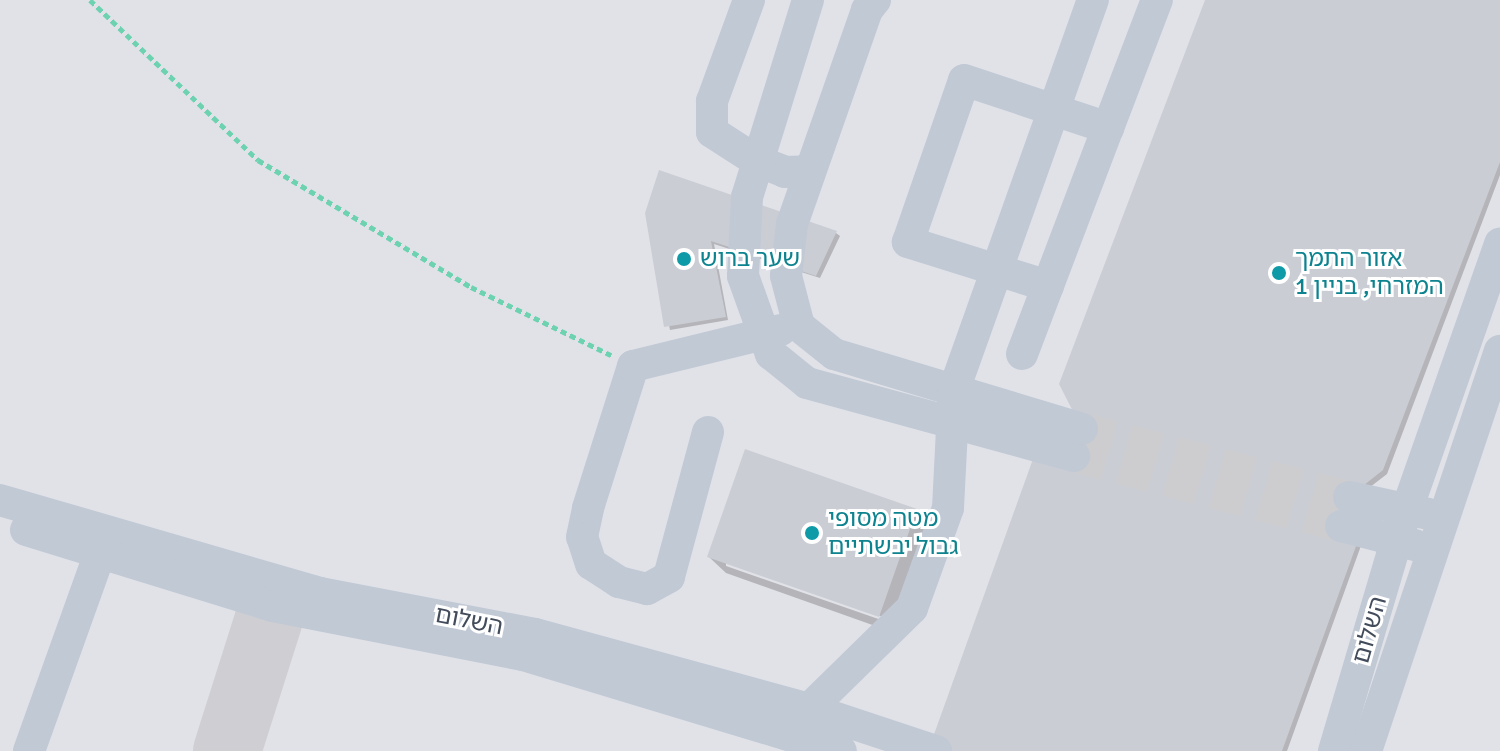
<!DOCTYPE html>
<meta charset="utf-8">
<style>
body{margin:0}
#map{position:relative;width:1500px;height:751px;overflow:hidden;background:#f0edec;font-family:Signika,"Noto Sans Hebrew",sans-serif}
div>[style]{position:absolute}
.airport>*{inset:0;background:#e1e2e8}
.shadow>*{inset:0;background:#0003}
.taxiway>*{height:68px;margin:-34px;padding:0 34px;transform-origin:34px;border-radius:34px;background:#cfced2}
.building>*{inset:0;background:#cbcdd5}
.minor-tunnel>*{height:32px;margin-top:-16px;transform-origin:0;background:repeating-linear-gradient(90deg,#cdcdcf 0 32px,transparent 0 48px)}
.path>*{height:5px;margin-top:-2.5px;transform-origin:0;background:repeating-linear-gradient(90deg,#6cd2af 0 6px,transparent 0 10px)}
.minor>*{height:32px;margin:-16px;padding:0 16px;transform-origin:16px;border-radius:16px;background:#c1c9d5}
.dots>*{width:22px;height:22px;translate:-50% -50%;box-sizing:border-box;border:4px solid #fff;border-radius:50%}
span{translate:-50% -50%;white-space:nowrap;text-align:center;line-height:1.15;-webkit-text-stroke:6px #fff;paint-order:stroke}
.culture-label{font-size:24px;color:#0d838f}
.left{translate:0 -50%;text-align:left}
.street-label{font-size:24px;color:#434c5b}
</style>
<div id="map">
<div class="airport">
<i style="clip-path:polygon(0 0,1500px 0,1500px 751px,0 751px)"></i>
</div>
<div class="shadow">
<i style="clip-path:polygon(1207px 0,1500px 0,1500px 175px,1387px 474px,1352px 501px,1367px 529px,1287px 751px,930px 751px,1075px 459px)"></i>
<i style="clip-path:polygon(647px 213px,836px 233px,840px 236px,820px 278px,714px 244px,728px 320px,670px 330px)"></i>
<i style="clip-path:polygon(evenodd,916px 511px,933px 528px,895px 633px,726px 573px,709px 557px,916px 511px,726px 562px,889px 619px,887px 622px,726px 566px,726px 562px)"></i>
</div>
<div class="taxiway">
<i style="left:227px;top:751px;width:152px;rotate:-72.4deg"></i>
</div>
<div class="building">
<i style="clip-path:polygon(1205px 0,1500px 0,1500px 162px,1383px 470px,1349px 497px,1364px 524px,1282px 751px,928px 751px,1038px 445px,1082px 429px,1059px 384px)"></i>
<i style="clip-path:polygon(659px 170px,837px 231px,816px 276px,711px 241px,726px 317px,664px 327px,645px 213px)"></i>
<i style="clip-path:polygon(745px 449px,917px 509px,879px 617px,707px 557px)"></i>
</div>
<div class="minor-tunnel">
<i style="left:1082px;top:429px;width:276px;rotate:14.3deg"></i>
<i style="left:1074px;top:456px;width:276px;rotate:14.7deg"></i>
</div>
<div class="path">
<i style="left:90px;top:0;width:232px;rotate:43.6deg"></i>
<i style="left:258px;top:160px;width:248px;rotate:30.8deg"></i>
<i style="left:471px;top:287px;width:156px;rotate:25.9deg"></i>
</div>
<div class="minor">
<i style="left:749px;top:0;width:108px;rotate:110.1deg"></i>
<i style="left:712px;top:101px;width:31px;rotate:90deg"></i>
<i style="left:712px;top:132px;width:54px;rotate:32.8deg"></i>
<i style="left:757px;top:161px;width:30px;rotate:21deg"></i>
<i style="left:785px;top:172px;width:24px;rotate:-2deg"></i>
<i style="left:808px;top:0;width:206px;rotate:107.2deg"></i>
<i style="left:747px;top:197px;width:79px;rotate:92.9deg"></i>
<i style="left:743px;top:276px;width:83px;rotate:70.3deg"></i>
<i style="left:771px;top:354px;width:46px;rotate:38.9deg"></i>
<i style="left:807px;top:383px;width:277px;rotate:15.3deg"></i>
<i style="left:875px;top:0;width:13px;rotate:129deg"></i>
<i style="left:867px;top:10px;width:227px;rotate:109.3deg"></i>
<i style="left:792px;top:224px;width:52px;rotate:96.6deg"></i>
<i style="left:786px;top:276px;width:52px;rotate:75.4deg"></i>
<i style="left:799px;top:326px;width:45px;rotate:38.7deg"></i>
<i style="left:834px;top:354px;width:259px;rotate:16.8deg"></i>
<i style="left:1048px;top:286px;width:147px;rotate:-162.6deg"></i>
<i style="left:908px;top:242px;width:171px;rotate:-70.9deg"></i>
<i style="left:964px;top:80px;width:152px;rotate:18.4deg"></i>
<i style="left:1108px;top:128px;width:137px;rotate:-69.1deg"></i>
<i style="left:1022px;top:354px;width:242px;rotate:-69.2deg"></i>
<i style="left:708px;top:432px;width:150px;rotate:105.1deg"></i>
<i style="left:669px;top:577px;width:25px;rotate:151deg"></i>
<i style="left:647px;top:589px;width:29px;rotate:-166deg"></i>
<i style="left:619px;top:582px;width:33px;rotate:-147deg"></i>
<i style="left:591px;top:564px;width:28px;rotate:-108deg"></i>
<i style="left:582px;top:537px;width:30px;rotate:-78deg"></i>
<i style="left:588px;top:508px;width:149px;rotate:-72.4deg"></i>
<i style="left:633px;top:366px;width:152px;rotate:-13.7deg"></i>
<i style="left:1349px;top:497px;width:81px;rotate:12.1deg"></i>
<i style="left:0;top:500px;width:333px;rotate:16.2deg"></i>
<i style="left:320px;top:593px;width:219px;rotate:10.8deg"></i>
<i style="left:535px;top:634px;width:284px;rotate:15.3deg"></i>
<i style="left:809px;top:709px;width:134px;rotate:18.3deg"></i>
<i style="left:1341px;top:526px;width:76px;rotate:14.4deg"></i>
<i style="left:26px;top:530px;width:258px;rotate:17.1deg"></i>
<i style="left:273px;top:606px;width:255px;rotate:11.1deg"></i>
<i style="left:523px;top:655px;width:332px;rotate:16.8deg"></i>
<i style="left:802px;top:725px;width:17px;rotate:-66deg"></i>
<i style="left:809px;top:709px;width:144px;rotate:-44.4deg"></i>
<i style="left:912px;top:608px;width:106px;rotate:-70.2deg"></i>
<i style="left:948px;top:508px;width:118px;rotate:-87.1deg"></i>
<i style="left:954px;top:390px;width:414px;rotate:-70.4deg"></i>
<i style="left:29px;top:751px;width:228px;rotate:-70.3deg"></i>
<i style="left:1334px;top:751px;width:222px;rotate:-73.5deg"></i>
<i style="left:1397px;top:538px;width:312px;rotate:-70.7deg"></i>
<i style="left:1366px;top:751px;width:422px;rotate:-71.5deg"></i>
</div>
<div class="dots">
<i style="left:684px;top:259px;background:#0f9aa8"></i>
<i style="left:1279px;top:273px;background:#0f9aa8"></i>
<i style="left:812px;top:533px;background:#0f9aa8"></i>
</div>
<div class="culture-label">
<span class="left" style="left:700px;top:259px">שער ברוש</span>
<span class="left" style="left:1295px;top:273px">אזור התמך<br>המזרחי, בניין 1</span>
<span class="left" style="left:828px;top:533px">מטה מסופי<br>גבול יבשתיים</span>
</div>
<div class="street-label">
<span style="left:469px;top:621px;rotate:11deg">השלום</span>
<span style="left:1370px;top:630px;rotate:-74deg">השלום</span>
</div>
</div>
